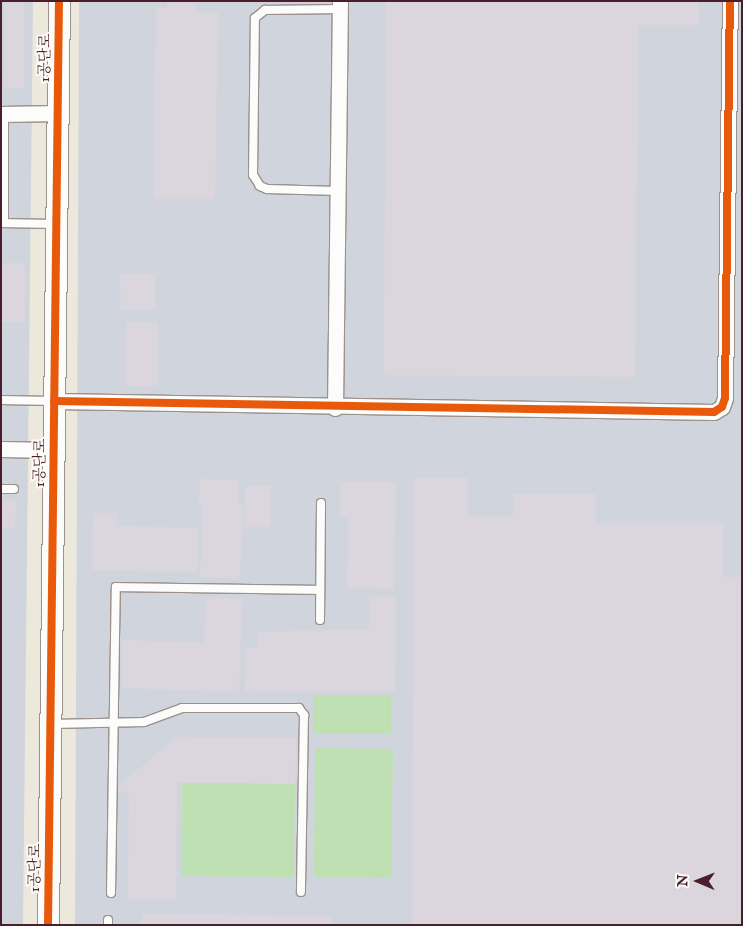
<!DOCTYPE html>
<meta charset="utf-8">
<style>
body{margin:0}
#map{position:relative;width:743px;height:926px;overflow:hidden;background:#ede8dc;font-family:"IM FELL English","Noto Serif KR",serif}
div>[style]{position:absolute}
.industrial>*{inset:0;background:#d0d5dd}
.green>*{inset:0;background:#bee0b2}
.building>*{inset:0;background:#dbd6dd}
.roads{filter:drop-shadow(1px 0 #9b918d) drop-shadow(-1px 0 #9b918d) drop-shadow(0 1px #9b918d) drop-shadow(0 -1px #9b918d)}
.lane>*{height:8px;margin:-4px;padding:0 4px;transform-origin:4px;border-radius:4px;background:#fcfcfa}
.street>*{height:15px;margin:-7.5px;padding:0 7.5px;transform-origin:7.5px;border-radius:7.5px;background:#fcfcfa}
.secondary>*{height:21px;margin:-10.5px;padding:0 10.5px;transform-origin:10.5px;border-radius:10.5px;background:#fcfcfa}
.cycleway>*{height:8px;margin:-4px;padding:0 4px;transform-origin:4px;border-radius:4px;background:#e8590c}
span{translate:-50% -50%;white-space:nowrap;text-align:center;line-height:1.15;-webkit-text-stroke:4px #fdfcf7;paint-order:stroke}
.street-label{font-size:15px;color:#4a1f2b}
.frame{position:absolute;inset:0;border:2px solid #4a1f2b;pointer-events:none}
.north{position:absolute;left:673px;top:856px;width:50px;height:50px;-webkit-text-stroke:4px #fdfcf7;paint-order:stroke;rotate:271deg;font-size:14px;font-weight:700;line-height:20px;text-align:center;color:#4a1f2b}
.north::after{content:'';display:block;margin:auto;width:18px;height:22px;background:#4a1f2b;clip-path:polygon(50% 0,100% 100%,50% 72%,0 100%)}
</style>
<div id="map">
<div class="industrial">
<i style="clip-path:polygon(1px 1px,33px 1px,23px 925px,1px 925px)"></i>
<i style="clip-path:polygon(79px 1px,742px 1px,742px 925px,75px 925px)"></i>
</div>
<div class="green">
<i style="clip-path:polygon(313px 695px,391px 695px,391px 734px,313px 734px)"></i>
<i style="clip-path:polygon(315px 748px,393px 749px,391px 878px,314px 877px)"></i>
<i style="clip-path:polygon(182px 783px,295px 784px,294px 877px,181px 876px)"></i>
</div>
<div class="building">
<i style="clip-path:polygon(5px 1px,24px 1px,24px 88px,4px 88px)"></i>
<i style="clip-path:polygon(167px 1px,196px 1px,196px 12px,218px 12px,215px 199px,153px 199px,156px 8px,167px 8px)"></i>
<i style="clip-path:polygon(386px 1px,699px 1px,699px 25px,638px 25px,635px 377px,384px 375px)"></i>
<i style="clip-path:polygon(1px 263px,25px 263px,25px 322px,1px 322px)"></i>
<i style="clip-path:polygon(155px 274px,155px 309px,121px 310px,120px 275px)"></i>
<i style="clip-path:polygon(126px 322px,158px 323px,157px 386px,125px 386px)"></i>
<i style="clip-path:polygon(414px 478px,468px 478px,468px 516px,513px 516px,513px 494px,596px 494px,595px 523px,723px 523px,723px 577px,742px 577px,742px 925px,412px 925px)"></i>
<i style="clip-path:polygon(200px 479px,239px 481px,238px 505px,243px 505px,240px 579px,200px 577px,203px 505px,199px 505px)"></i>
<i style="clip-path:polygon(341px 482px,396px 482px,394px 589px,347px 588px,348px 518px,340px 518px)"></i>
<i style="clip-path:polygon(245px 486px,271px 486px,270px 527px,245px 527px)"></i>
<i style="clip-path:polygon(1px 500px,16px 501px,15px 528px,1px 528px)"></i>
<i style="clip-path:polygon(93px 513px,117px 513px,117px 526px,198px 528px,197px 572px,92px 570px)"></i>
<i style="clip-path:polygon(369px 596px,396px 597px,395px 692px,245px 691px,246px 648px,257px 648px,257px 632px,369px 629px)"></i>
<i style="clip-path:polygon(206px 597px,242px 599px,239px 692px,122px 688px,123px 640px,204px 643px)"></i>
<i style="clip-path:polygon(177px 737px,296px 738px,295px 784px,177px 782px,176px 900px,128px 899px,129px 795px,124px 790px,120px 793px,116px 788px)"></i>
<i style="clip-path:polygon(142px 914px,331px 916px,330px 925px,142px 925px)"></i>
</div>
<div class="roads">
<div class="lane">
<i style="left:338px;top:191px;width:71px;rotate:-178.4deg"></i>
<i style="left:267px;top:189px;width:8px;rotate:-157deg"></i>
<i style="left:260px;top:186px;width:13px;rotate:-122deg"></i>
<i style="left:253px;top:175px;width:157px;rotate:-89.3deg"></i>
<i style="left:255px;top:18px;width:13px;rotate:-39deg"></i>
<i style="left:265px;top:10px;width:75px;rotate:-0.8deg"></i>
<i style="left:1px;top:223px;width:53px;rotate:1.1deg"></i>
<i style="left:4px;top:223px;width:109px;rotate:-90deg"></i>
<i style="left:1px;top:400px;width:51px;rotate:1.1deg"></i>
<i style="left:1px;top:489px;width:13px"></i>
<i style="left:320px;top:620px;width:117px;rotate:-89.5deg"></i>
<i style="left:52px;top:724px;width:92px;rotate:-1.2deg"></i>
<i style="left:144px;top:722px;width:40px;rotate:-20.2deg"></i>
<i style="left:182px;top:708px;width:117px"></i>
<i style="left:299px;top:708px;width:9px;rotate:54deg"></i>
<i style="left:304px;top:715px;width:177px;rotate:91deg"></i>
<i style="left:111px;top:893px;width:306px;rotate:-89.1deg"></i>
<i style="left:116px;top:587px;width:204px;rotate:0.8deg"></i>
<i style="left:108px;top:925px;width:5px;rotate:-90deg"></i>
</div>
<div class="street">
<i style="left:1px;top:114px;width:57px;rotate:-1deg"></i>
<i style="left:54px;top:401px;width:660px;rotate:0.95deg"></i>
<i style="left:714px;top:412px;width:9px;rotate:-32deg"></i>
<i style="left:722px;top:407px;width:9px;rotate:-72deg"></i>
<i style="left:725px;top:398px;width:397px;rotate:-89.3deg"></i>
<i style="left:335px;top:408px;width:407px;rotate:-89.3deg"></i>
<i style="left:1px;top:449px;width:53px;rotate:1.1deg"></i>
</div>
<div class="secondary">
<i style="left:48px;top:925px;width:924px;rotate:-89.32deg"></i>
</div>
</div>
<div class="cycleway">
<i style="left:54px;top:401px;width:660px;rotate:0.95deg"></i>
<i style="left:714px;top:412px;width:9px;rotate:-32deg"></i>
<i style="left:722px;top:407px;width:9px;rotate:-72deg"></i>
<i style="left:725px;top:398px;width:397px;rotate:-89.3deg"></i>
<i style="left:48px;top:925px;width:924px;rotate:-89.32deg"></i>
</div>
<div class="street-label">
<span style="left:45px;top:58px;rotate:-89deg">1공단로</span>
<span style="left:40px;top:463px;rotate:-89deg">1공단로</span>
<span style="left:35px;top:868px;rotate:-89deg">1공단로</span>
</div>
<div class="frame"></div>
<div class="north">N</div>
</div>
